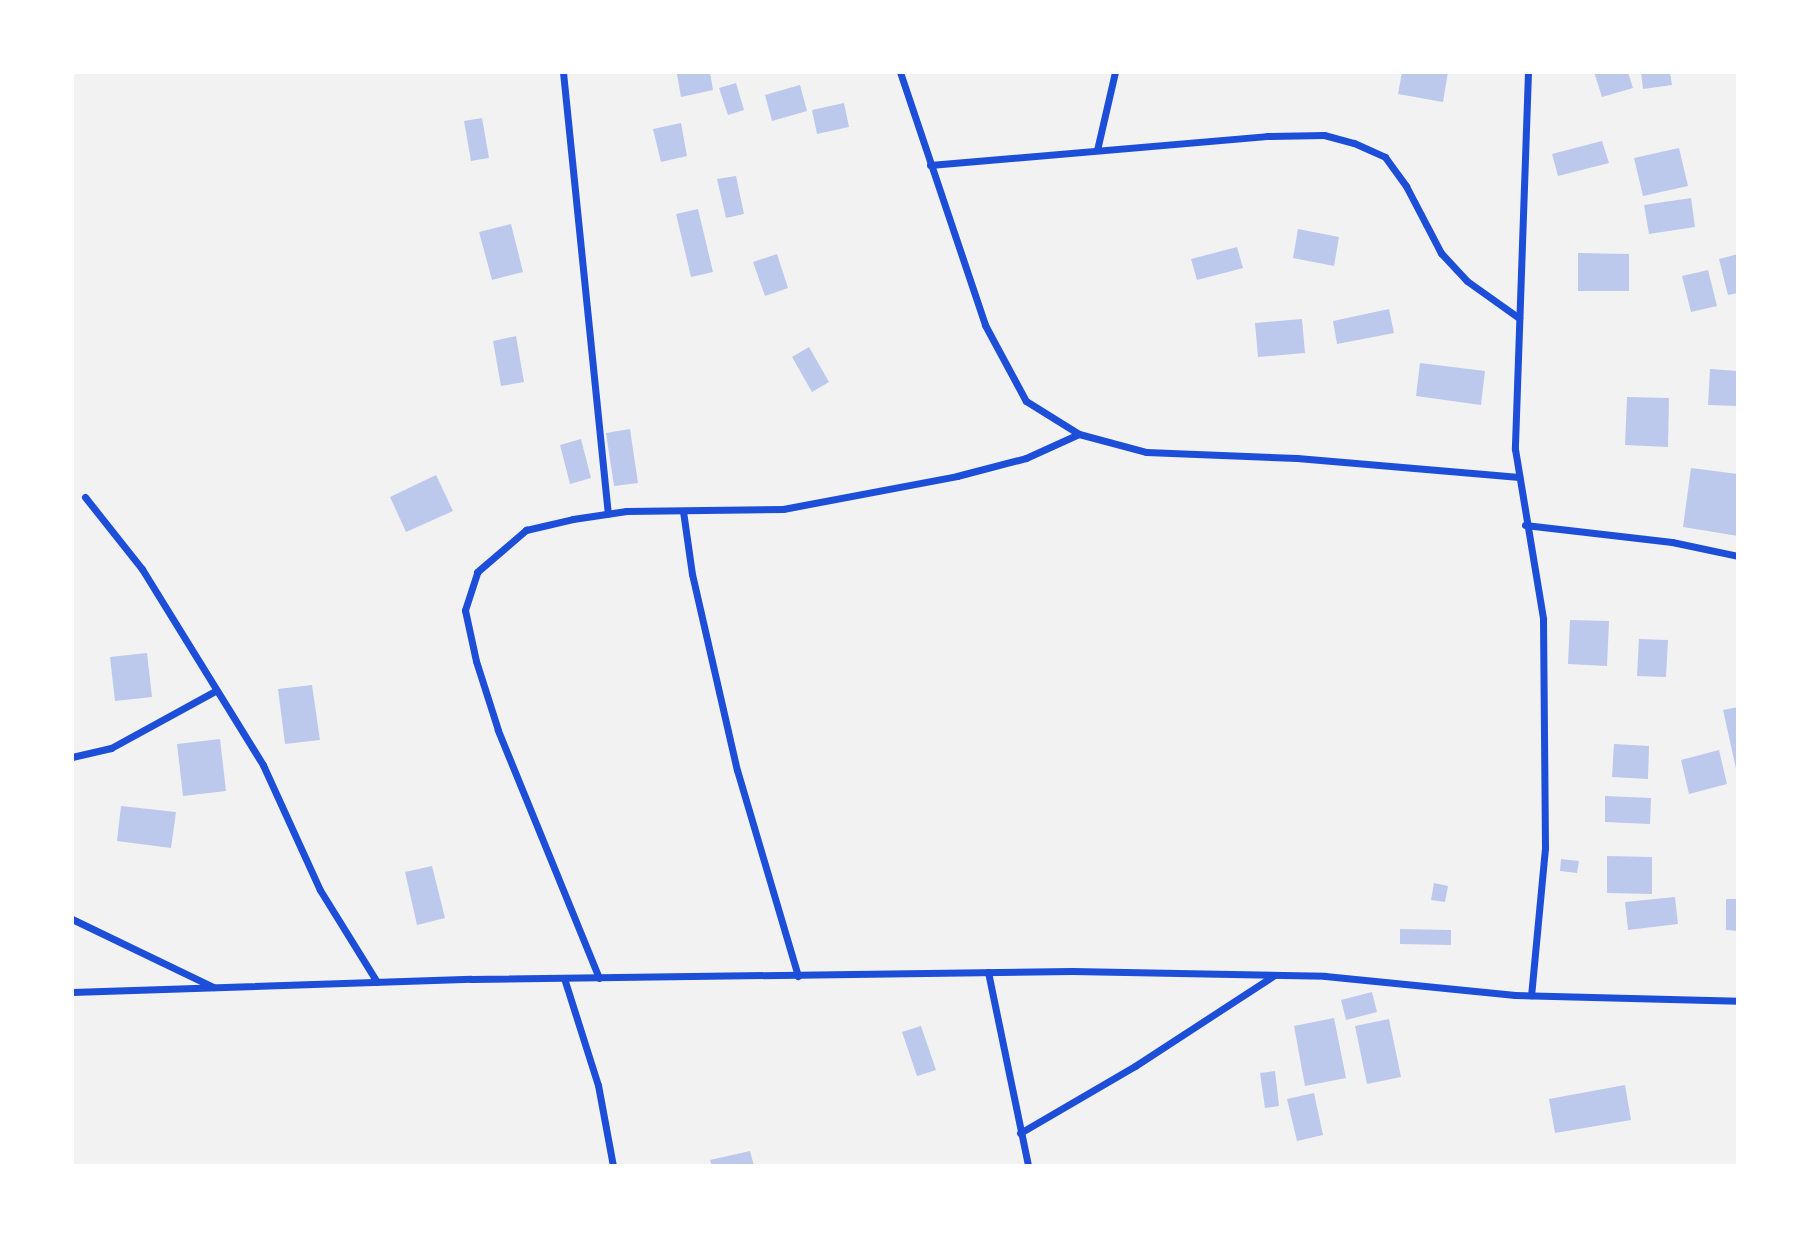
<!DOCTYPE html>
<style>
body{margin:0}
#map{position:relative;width:1810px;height:1238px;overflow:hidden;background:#f2f2f2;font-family:"Archivo Narrow",sans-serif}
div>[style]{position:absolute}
.building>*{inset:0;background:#bdc9ec}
.minor>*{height:7px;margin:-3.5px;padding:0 3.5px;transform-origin:3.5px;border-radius:3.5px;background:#1d4ed8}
span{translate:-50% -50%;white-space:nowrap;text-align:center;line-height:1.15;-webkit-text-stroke:6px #fff;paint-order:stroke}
.frame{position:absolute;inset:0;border:74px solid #fff;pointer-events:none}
</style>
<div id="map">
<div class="building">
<i style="clip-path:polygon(710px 72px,713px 90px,681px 97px,677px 74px)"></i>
<i style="clip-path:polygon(1402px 72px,1448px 72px,1443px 102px,1398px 94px)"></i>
<i style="clip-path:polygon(1594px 72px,1628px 72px,1633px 88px,1602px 97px)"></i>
<i style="clip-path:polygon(1641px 72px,1670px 72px,1672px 85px,1643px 89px)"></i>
<i style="clip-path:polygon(736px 83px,744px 110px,728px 115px,719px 88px)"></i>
<i style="clip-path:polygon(800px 85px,807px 111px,772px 121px,765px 95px)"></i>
<i style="clip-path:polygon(844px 103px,849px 127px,817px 134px,812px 110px)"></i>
<i style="clip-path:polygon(482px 118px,489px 158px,471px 161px,464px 121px)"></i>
<i style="clip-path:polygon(681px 123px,687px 156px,661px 162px,653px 129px)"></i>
<i style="clip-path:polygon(1602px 141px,1609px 163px,1558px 176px,1552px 154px)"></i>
<i style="clip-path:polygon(1679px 148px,1688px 186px,1643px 196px,1634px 158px)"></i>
<i style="clip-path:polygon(736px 176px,744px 214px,726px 218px,717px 179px)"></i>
<i style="clip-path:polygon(1691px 198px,1695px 227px,1649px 234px,1644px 205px)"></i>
<i style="clip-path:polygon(698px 209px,713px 272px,691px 277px,676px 214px)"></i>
<i style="clip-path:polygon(511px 224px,523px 272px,492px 280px,479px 232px)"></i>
<i style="clip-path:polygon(1298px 229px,1339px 237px,1334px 266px,1293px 258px)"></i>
<i style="clip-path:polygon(1237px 247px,1243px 268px,1197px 280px,1191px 259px)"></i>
<i style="clip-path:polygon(1578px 253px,1629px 254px,1629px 291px,1578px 291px)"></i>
<i style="clip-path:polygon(777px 254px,788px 288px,765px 296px,753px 262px)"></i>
<i style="clip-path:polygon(1738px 254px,1738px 293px,1728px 295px,1719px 259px)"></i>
<i style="clip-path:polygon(1708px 270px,1717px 306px,1691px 312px,1682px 276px)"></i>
<i style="clip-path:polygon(1389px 309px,1394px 333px,1337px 344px,1333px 321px)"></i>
<i style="clip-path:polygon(1302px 319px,1305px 353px,1258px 357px,1255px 323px)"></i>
<i style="clip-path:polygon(516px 336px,524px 382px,501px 386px,493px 341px)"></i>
<i style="clip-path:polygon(809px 347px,829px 382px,812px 392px,792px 357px)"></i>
<i style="clip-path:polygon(1420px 363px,1485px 371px,1481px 405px,1416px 396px)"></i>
<i style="clip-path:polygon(1710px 369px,1738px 371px,1738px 406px,1708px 405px)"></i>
<i style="clip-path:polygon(1627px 397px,1669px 398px,1668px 447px,1625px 445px)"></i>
<i style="clip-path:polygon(630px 429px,638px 483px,614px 486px,606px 433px)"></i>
<i style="clip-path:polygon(581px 439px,591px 478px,570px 484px,560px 445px)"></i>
<i style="clip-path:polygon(1691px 468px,1738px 474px,1738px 536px,1683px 527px)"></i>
<i style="clip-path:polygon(436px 475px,453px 511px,406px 532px,390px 497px)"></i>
<i style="clip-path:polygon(1570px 620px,1609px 621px,1607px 666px,1568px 664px)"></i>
<i style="clip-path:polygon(1639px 639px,1668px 640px,1666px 677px,1637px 676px)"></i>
<i style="clip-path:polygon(147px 653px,152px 697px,115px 701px,110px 657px)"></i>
<i style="clip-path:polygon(312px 685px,320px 740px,285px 744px,278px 689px)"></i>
<i style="clip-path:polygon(1738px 707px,1738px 773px,1737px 773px,1723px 710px)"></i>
<i style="clip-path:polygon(220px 739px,226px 791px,183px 796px,177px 744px)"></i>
<i style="clip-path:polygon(1614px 744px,1649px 746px,1648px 779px,1612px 777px)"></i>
<i style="clip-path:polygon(1719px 750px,1727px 784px,1689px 794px,1681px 760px)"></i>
<i style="clip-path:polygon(1605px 796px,1651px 798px,1650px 824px,1605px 822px)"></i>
<i style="clip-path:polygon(121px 806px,176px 812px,171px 848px,117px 841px)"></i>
<i style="clip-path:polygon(1607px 856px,1652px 857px,1652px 894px,1607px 893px)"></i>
<i style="clip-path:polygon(1561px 859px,1579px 861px,1577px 873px,1560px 871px)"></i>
<i style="clip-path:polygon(432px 866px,445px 918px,417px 925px,405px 872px)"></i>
<i style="clip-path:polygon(1434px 883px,1448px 886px,1445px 902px,1431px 900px)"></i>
<i style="clip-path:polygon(1675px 897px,1678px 924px,1628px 930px,1625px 902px)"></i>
<i style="clip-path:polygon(1726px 899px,1738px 899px,1738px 931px,1726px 930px)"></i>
<i style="clip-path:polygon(1400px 929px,1451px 930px,1451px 945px,1400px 944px)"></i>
<i style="clip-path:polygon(1372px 992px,1377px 1012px,1346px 1020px,1341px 1000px)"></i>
<i style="clip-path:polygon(1334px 1018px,1346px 1078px,1305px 1086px,1294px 1026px)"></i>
<i style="clip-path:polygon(1389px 1019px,1401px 1077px,1367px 1084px,1355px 1026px)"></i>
<i style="clip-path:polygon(921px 1026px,936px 1070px,917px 1076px,902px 1032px)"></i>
<i style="clip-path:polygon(1275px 1071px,1279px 1106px,1265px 1108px,1260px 1073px)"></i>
<i style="clip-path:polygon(1625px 1085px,1631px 1120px,1555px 1133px,1549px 1099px)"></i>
<i style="clip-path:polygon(1314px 1093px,1323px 1135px,1297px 1141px,1287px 1099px)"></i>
<i style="clip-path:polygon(750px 1151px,754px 1166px,712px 1166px,710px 1160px)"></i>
</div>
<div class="minor">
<i style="left:563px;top:72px;width:444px;rotate:84.2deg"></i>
<i style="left:900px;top:72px;width:267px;rotate:71.4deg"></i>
<i style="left:985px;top:325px;width:86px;rotate:61.7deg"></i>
<i style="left:1026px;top:401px;width:62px;rotate:31.9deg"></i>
<i style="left:1079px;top:434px;width:69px;rotate:15deg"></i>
<i style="left:1146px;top:452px;width:151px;rotate:2.3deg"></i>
<i style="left:1297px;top:458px;width:223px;rotate:4.9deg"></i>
<i style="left:1528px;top:72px;width:377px;rotate:92deg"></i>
<i style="left:1515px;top:449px;width:172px;rotate:80.6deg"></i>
<i style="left:1543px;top:619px;width:229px;rotate:89.5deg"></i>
<i style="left:1545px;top:848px;width:148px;rotate:95.4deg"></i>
<i style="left:1097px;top:150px;width:80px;rotate:-77deg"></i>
<i style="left:930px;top:165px;width:338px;rotate:-4.9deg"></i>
<i style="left:1267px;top:136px;width:57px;rotate:-1deg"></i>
<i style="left:1324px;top:135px;width:31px;rotate:15deg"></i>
<i style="left:1354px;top:143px;width:34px;rotate:24deg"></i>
<i style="left:1385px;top:157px;width:36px;rotate:54deg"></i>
<i style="left:1406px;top:186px;width:76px;rotate:62.4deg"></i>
<i style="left:1441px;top:253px;width:38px;rotate:47deg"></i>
<i style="left:1467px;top:281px;width:64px;rotate:35.4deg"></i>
<i style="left:85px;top:497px;width:92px;rotate:51.6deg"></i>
<i style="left:142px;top:569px;width:230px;rotate:58.3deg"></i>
<i style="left:263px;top:765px;width:137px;rotate:65.5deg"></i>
<i style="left:320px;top:890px;width:108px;rotate:58.2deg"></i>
<i style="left:683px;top:511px;width:64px;rotate:81.9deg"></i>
<i style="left:692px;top:574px;width:201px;rotate:77.1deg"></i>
<i style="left:737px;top:770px;width:215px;rotate:73.5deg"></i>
<i style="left:1525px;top:525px;width:148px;rotate:6.6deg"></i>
<i style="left:1672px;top:542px;width:67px;rotate:12deg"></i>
<i style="left:72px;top:757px;width:40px;rotate:-13deg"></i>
<i style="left:111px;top:748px;width:119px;rotate:-28.7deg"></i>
<i style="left:72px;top:919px;width:157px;rotate:25.7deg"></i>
<i style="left:988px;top:972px;width:198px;rotate:78.3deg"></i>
<i style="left:564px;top:978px;width:112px;rotate:72.4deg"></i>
<i style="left:598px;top:1085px;width:82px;rotate:79.5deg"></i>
<i style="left:599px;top:978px;width:268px;rotate:-112.2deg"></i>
<i style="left:498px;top:730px;width:72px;rotate:-107.7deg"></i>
<i style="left:476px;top:661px;width:52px;rotate:-102.2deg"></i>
<i style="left:465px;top:610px;width:40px;rotate:-72deg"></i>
<i style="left:477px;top:572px;width:65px;rotate:-40.6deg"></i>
<i style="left:526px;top:530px;width:48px;rotate:-13.2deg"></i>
<i style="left:573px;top:519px;width:54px;rotate:-8.6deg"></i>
<i style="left:626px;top:511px;width:157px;rotate:-0.7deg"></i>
<i style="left:783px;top:509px;width:177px;rotate:-10.7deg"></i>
<i style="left:957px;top:476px;width:71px;rotate:-14.6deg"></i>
<i style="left:1026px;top:458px;width:58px;rotate:-24.4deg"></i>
<i style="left:72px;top:992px;width:399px;rotate:-1.9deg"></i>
<i style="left:471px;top:979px;width:601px;rotate:-0.76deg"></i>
<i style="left:1072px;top:971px;width:253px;rotate:1.1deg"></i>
<i style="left:1325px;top:976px;width:191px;rotate:5.7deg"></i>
<i style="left:1515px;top:995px;width:223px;rotate:1.5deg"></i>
<i style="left:1020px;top:1133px;width:133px;rotate:-30.2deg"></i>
<i style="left:1135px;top:1066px;width:165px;rotate:-33.1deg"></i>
</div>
<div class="frame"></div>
</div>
